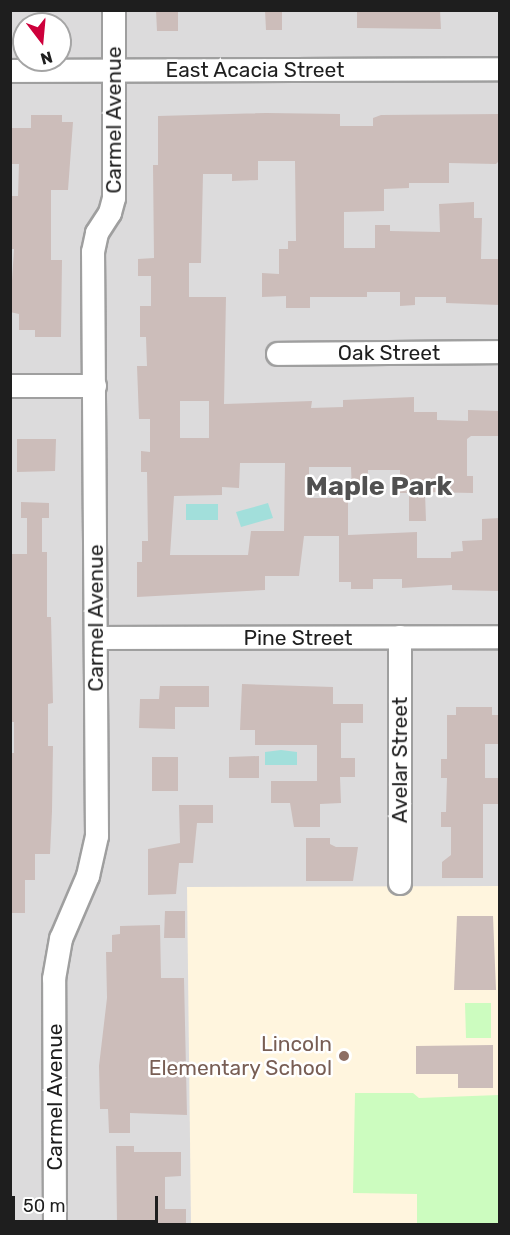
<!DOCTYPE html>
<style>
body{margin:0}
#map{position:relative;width:510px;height:1235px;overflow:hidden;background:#f0e8e4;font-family:Rubik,sans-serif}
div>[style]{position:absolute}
.residential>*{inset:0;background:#dcdbdc}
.education>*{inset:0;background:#fff5de}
.park>*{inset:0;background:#ccfcbf}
.water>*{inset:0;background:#a2dfdb}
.building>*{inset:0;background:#ccbdba}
.roads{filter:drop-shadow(2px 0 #9f9f9f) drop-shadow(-2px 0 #9f9f9f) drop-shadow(0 2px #9f9f9f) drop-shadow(0 -2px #9f9f9f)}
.minor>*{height:22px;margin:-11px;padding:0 11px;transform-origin:11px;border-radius:11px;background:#fff}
.dots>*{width:16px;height:16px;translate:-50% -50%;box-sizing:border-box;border:3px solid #fff;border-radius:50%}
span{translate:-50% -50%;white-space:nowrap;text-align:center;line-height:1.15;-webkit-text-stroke:5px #fff;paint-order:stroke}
.street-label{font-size:21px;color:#1e1e1e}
.education-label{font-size:21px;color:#785e54}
.right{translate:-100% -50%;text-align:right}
.district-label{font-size:27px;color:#515151;font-weight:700}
.frame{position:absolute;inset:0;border:12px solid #1e1e1e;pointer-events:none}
.north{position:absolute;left:12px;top:12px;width:60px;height:60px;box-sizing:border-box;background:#fff;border:2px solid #a5a5a5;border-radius:50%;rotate:164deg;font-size:16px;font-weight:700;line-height:24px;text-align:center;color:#1e1e1e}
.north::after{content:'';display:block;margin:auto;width:21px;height:27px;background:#cd003b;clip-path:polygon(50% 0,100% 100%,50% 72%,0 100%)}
.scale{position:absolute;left:12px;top:1196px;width:146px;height:27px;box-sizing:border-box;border:3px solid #1e1e1e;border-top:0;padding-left:8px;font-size:18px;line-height:21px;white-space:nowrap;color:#1e1e1e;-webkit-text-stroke:4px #fff;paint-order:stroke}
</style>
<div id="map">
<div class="residential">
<i style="clip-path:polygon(evenodd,11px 11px,499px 11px,499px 1224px,11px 1224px,11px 11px,24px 24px,60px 24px,60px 60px,24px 60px,24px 24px)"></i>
</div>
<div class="education">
<i style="clip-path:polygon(499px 886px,499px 1224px,191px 1224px,187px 887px)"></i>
</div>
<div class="park">
<i style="clip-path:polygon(465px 1003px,491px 1003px,491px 1038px,466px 1038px)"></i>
<i style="clip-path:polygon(355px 1093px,413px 1093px,419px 1098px,499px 1095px,499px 1224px,417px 1224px,417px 1194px,353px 1193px)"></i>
</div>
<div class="water">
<i style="clip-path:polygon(268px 503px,273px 518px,241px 527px,236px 512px)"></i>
<i style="clip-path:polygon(186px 504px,218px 504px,218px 520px,186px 520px)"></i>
<i style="clip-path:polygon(281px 750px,297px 752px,297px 765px,265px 765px,265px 752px)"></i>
</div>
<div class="building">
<i style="clip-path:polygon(156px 10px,178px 10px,178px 31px,157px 31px)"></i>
<i style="clip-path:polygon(265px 10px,282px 10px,282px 30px,266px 30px)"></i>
<i style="clip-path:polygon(357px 10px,440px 10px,441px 29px,357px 28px)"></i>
<i style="clip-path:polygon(evenodd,266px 113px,340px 114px,340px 126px,373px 126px,373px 118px,381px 115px,500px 114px,500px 160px,496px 164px,449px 163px,449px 183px,409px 183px,409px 188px,384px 189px,384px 211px,344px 212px,344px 248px,375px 248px,375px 225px,390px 225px,390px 231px,440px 232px,439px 204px,474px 202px,474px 218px,482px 218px,481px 259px,500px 259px,500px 305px,446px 303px,446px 297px,415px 297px,415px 305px,400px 306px,400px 292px,367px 292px,367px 297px,310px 297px,310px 308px,286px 308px,286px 296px,262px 297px,262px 273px,279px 274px,279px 249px,288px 249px,288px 241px,296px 241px,295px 161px,258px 161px,258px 180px,232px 181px,232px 174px,203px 174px,201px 263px,189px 263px,189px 297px,226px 297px,224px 404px,312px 401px,311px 408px,343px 407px,343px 400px,414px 397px,414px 412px,437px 412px,437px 420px,468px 421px,468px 410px,500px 411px,500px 436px,471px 436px,467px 439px,467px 476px,473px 476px,473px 493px,425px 492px,426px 521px,409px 521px,409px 493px,400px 493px,400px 470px,368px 470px,367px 494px,352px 494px,351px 467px,309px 467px,309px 498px,348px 498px,348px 535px,417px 532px,417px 558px,451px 558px,451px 552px,463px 551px,462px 541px,482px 540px,482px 519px,500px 518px,500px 591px,452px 590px,452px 585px,402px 588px,402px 579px,373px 579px,373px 589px,351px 589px,351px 582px,339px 582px,339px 536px,304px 536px,299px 576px,265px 576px,265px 590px,137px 597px,137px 562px,142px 562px,142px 541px,148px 541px,147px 472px,141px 472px,141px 451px,150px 452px,150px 419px,139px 419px,137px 366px,147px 366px,146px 337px,140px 337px,140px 306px,151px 306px,151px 276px,138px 276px,138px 259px,154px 258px,153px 165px,158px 165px,158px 116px,266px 113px,180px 401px,209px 401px,209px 438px,180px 438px,180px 401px,266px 113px,240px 463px,285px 463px,284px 531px,251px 531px,248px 555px,170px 555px,174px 496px,222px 495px,222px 487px,239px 488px,240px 463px)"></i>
<i style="clip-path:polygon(31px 115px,62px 115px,62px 122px,73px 122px,68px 190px,51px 190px,51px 260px,62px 260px,61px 337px,35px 337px,35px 330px,19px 330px,19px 314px,10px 312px,14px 249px,10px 249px,10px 196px,18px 196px,19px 164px,10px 164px,10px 128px,31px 128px)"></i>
<i style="clip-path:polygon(17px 439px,56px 439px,55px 471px,17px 472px)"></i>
<i style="clip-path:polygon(21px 502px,49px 503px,49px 518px,42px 518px,42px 552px,47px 552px,47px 617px,51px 617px,53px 703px,48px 704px,48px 746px,53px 746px,52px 811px,50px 854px,35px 854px,35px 880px,25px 880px,25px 913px,10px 913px,10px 753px,14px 753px,14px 722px,10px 722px,10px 554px,27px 554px,27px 518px,21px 518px)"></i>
<i style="clip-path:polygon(242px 684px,333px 687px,333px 704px,363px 704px,363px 723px,341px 723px,341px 758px,355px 758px,355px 777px,340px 777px,341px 803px,320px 804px,320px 827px,294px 827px,290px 803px,271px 803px,271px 781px,317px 781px,317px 745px,255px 745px,255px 730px,240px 730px)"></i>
<i style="clip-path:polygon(160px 686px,209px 686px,209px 707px,175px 707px,175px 729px,139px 728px,140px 699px,159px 699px)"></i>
<i style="clip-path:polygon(456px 707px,492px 707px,492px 715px,500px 715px,500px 744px,485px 744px,485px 778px,500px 778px,500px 804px,483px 804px,483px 878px,442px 878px,442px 862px,451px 855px,451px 827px,441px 827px,441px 812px,446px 812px,447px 778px,441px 778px,441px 759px,447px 759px,447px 715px,456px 715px)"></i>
<i style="clip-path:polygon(259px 756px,259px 778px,229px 778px,229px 757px)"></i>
<i style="clip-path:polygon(152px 757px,178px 757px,178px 791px,152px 791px)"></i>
<i style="clip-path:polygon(179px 805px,213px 805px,213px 823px,197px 823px,193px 863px,179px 863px,176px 894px,148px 895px,148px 849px,180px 843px)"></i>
<i style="clip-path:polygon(306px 838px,330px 838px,330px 844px,336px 847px,358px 847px,353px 881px,306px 881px)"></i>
<i style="clip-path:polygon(165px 911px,185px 911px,185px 938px,164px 938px)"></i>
<i style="clip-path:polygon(457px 916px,493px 916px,496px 990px,454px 990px)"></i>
<i style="clip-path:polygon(160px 925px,161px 978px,184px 978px,187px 1115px,130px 1113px,130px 1133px,109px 1133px,108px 1109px,100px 1109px,99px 1066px,107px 998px,106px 952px,112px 952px,112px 935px,120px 934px,120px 926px)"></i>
<i style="clip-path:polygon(493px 1045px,493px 1088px,458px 1088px,458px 1074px,416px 1074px,416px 1046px)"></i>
<i style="clip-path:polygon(116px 1146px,134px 1146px,134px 1152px,181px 1152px,181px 1176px,165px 1177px,165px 1209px,186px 1209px,186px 1224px,117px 1224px)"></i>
</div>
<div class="roads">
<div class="minor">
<i style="left:10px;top:71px;width:490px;rotate:-0.2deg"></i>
<i style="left:278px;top:354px;width:222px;rotate:-0.5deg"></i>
<i style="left:10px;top:386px;width:85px"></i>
<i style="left:96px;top:638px;width:404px;rotate:-0.1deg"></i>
<i style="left:400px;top:883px;width:246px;rotate:-90deg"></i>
<i style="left:55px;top:1224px;width:245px;rotate:-90.2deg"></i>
<i style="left:54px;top:979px;width:41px;rotate:-80.1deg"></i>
<i style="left:61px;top:939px;width:69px;rotate:-66.8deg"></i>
<i style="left:88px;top:876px;width:41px;rotate:-77.3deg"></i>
<i style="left:97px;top:836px;width:584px;rotate:-90.39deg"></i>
<i style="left:93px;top:252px;width:19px;rotate:-78deg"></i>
<i style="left:97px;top:233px;width:24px;rotate:-57deg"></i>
<i style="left:110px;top:213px;width:16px;rotate:-75deg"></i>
<i style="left:114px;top:198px;width:188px;rotate:-90deg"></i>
</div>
</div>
<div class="dots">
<i style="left:344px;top:1056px;background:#8d6e63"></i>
</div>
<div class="street-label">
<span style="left:255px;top:70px">East Acacia Street</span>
<span style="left:114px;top:120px;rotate:-90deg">Carmel Avenue</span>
<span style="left:389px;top:353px">Oak Street</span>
<span style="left:96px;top:618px;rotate:-90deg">Carmel Avenue</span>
<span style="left:298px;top:638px">Pine Street</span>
<span style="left:400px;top:760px;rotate:-90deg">Avelar Street</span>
<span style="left:55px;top:1097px;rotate:-90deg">Carmel Avenue</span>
</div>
<div class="education-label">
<span class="right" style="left:332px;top:1056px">Lincoln<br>Elementary School</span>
</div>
<div class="district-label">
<span style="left:379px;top:487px">Maple Park</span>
</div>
<div class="frame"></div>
<div class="north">N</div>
<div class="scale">50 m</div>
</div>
